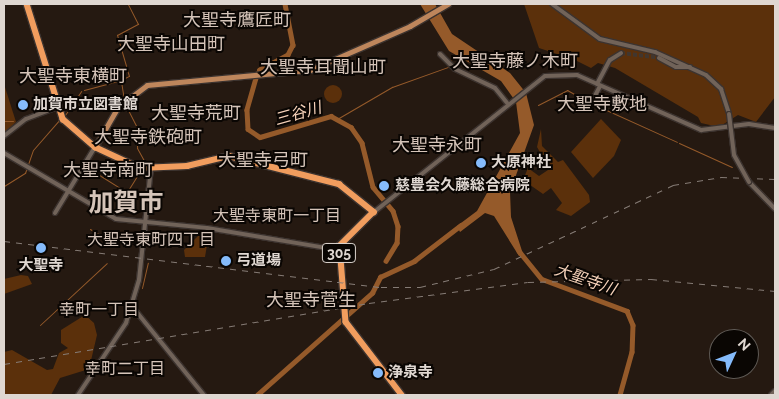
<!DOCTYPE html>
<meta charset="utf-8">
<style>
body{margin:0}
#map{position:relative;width:779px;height:399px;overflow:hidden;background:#251911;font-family:Raleway,"Noto Sans JP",sans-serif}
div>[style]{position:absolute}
.green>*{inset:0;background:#5b300b}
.round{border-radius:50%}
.water>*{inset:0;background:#955a2a}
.stream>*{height:1px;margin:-0.5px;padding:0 0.5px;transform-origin:0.5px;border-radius:0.5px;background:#955a2a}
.river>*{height:4.5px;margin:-2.25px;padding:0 2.25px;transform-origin:2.25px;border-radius:2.25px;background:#955a2a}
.secondary-tunnel>*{height:4px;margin-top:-2px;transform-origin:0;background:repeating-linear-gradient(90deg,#41362e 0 4px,transparent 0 6px)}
.roads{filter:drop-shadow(1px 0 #3c332f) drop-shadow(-1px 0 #3c332f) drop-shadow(0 1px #3c332f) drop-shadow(0 -1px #3c332f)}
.secondary>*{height:4px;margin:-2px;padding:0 2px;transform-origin:2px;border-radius:2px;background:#716359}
.primary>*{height:4.5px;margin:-2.25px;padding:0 2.25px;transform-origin:2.25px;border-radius:2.25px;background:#be865c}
.highway>*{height:5.5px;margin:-2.75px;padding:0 2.75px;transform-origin:2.75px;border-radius:2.75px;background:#f19d5e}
.rail>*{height:1px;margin-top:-0.5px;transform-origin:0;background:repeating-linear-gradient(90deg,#857b75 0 6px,transparent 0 12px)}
.bridges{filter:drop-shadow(1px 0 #3c332f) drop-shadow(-1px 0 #3c332f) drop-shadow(0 1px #3c332f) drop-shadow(0 -1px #3c332f)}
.secondary-bridge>*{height:4px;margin:-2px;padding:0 2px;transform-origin:2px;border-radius:2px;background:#716359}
.dots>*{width:14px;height:14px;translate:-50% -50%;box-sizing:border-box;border:2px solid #0a0603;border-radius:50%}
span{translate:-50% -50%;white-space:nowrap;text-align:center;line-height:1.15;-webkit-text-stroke:4px #0a0603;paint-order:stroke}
.shield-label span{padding:1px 4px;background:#0a0603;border:1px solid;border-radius:4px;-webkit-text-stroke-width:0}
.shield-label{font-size:14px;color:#dfd7d1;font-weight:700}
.poi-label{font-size:15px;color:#dfd7d1;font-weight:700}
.left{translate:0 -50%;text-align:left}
.water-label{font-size:16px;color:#f6d2ba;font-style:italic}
.neighbourhood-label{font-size:16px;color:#d5c4b9}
.quarter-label{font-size:18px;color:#d5c4b9}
.town-label{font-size:25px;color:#d5c4b9;font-weight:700}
.frame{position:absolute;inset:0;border:5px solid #dfd7d1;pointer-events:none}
.north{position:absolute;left:709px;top:329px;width:50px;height:50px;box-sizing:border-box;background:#0a0603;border:1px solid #5f5a55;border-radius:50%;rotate:47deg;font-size:14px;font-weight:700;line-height:20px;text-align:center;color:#dfd7d1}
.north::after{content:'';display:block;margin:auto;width:18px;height:22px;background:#85bbfb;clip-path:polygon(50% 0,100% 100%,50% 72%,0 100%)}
</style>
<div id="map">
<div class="green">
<i style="clip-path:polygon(524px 4px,775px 4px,775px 97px,756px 122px,738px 115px,719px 127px,701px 123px,698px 117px,615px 68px,598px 63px,591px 68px,571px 58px,573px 52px,566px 57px,539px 48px)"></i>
<i style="clip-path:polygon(4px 84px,16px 122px,4px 133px)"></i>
<i class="round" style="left:324px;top:85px;width:18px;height:18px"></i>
<i style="clip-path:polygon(601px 119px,621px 140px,614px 156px,593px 178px,571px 152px)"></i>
<i style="clip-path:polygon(541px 129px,542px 146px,558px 162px,563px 160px,589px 195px,590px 202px,571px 216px,556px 210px,562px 203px,551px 188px,543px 194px,523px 180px,528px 168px,539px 176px,548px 170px,535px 161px,541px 154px,537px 147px)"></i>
<i style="clip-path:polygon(203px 231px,209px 233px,205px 257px,185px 257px,184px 250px)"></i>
<i style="clip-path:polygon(21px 275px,28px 276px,32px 284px,4px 294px,4px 279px)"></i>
<i style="clip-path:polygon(85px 315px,94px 323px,97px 335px,89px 369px,60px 378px,51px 395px,4px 394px,4px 352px,12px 350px,47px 370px,53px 369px,59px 353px,68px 348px,61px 343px,61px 330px)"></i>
</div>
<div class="water">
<i style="clip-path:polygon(420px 4px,435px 4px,452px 34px,510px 73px,526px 93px,534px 125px,510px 192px,511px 217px,523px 254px,519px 256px,494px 216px,485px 213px,460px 232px,457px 226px,477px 211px,520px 133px,516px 102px,501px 81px,449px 51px)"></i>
</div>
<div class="stream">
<i style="left:450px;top:62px;width:8px;rotate:-60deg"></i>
<i style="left:84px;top:90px;width:38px;rotate:-15deg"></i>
<i style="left:124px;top:100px;width:20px;rotate:-99deg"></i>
<i style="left:121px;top:80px;width:9px;rotate:-27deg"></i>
<i style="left:129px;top:76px;width:43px;rotate:-106.3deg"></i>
<i style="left:117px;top:35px;width:24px;rotate:-28deg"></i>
<i style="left:138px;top:24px;width:22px;rotate:-117deg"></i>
<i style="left:125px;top:104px;width:25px;rotate:63deg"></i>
<i style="left:136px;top:126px;width:22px;rotate:87deg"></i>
<i style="left:137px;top:148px;width:18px;rotate:61deg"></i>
<i style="left:593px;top:104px;width:92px;rotate:24.3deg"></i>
<i style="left:538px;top:105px;width:33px;rotate:-27deg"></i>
<i style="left:567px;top:90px;width:25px;rotate:29deg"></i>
<i style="left:65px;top:115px;width:29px;rotate:-56deg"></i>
<i style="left:337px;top:119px;width:64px;rotate:-30.2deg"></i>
<i style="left:392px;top:87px;width:59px;rotate:-19.7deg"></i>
<i style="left:4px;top:121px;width:9px"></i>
<i style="left:679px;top:143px;width:58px;rotate:24.4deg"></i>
<i style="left:96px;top:173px;width:36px;rotate:32deg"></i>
<i style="left:127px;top:192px;width:25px;rotate:-58deg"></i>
<i style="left:754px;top:184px;width:30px;rotate:45deg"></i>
<i style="left:4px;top:186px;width:25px;rotate:-32deg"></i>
<i style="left:25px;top:173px;width:24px;rotate:-71deg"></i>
<i style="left:33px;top:150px;width:41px;rotate:-48.9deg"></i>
<i style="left:90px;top:229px;width:26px;rotate:31deg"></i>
<i style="left:142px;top:288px;width:26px;rotate:-77deg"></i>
<i style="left:40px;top:325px;width:91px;rotate:-42.8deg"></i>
</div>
<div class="river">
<i style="left:285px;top:4px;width:42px;rotate:79deg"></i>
<i style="left:293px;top:45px;width:11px;rotate:117deg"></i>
<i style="left:288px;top:55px;width:32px;rotate:152deg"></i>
<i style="left:260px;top:70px;width:9px;rotate:117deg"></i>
<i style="left:256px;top:78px;width:33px;rotate:106deg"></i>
<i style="left:247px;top:110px;width:19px;rotate:87deg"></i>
<i style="left:248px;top:129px;width:14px;rotate:34deg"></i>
<i style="left:260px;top:137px;width:74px;rotate:-16.5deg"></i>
<i style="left:331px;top:116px;width:23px;rotate:29deg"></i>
<i style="left:351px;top:127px;width:19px;rotate:55deg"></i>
<i style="left:362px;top:143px;width:45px;rotate:76deg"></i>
<i style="left:373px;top:187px;width:31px;rotate:50deg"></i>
<i style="left:393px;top:211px;width:16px;rotate:72deg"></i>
<i style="left:398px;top:226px;width:17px;rotate:93deg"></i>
<i style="left:397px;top:243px;width:21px;rotate:121deg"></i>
<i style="left:519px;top:251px;width:36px;rotate:51deg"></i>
<i style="left:542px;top:279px;width:91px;rotate:20.6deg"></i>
<i style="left:627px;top:311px;width:15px;rotate:67deg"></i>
<i style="left:633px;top:325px;width:27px;rotate:92deg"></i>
<i style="left:632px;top:352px;width:45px;rotate:105.6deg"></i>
<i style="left:257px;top:395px;width:154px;rotate:-41.6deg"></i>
<i style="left:372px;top:293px;width:18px;rotate:-63deg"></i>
<i style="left:380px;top:277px;width:38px;rotate:-25deg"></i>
<i style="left:414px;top:261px;width:59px;rotate:-37.5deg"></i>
</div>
<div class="secondary-tunnel">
<i style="left:621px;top:53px;width:38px;rotate:7deg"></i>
</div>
<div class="roads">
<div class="secondary">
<i style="left:552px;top:4px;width:59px;rotate:36.1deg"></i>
<i style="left:600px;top:39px;width:57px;rotate:13.3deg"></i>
<i style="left:655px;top:52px;width:56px;rotate:24.3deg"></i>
<i style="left:706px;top:75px;width:21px;rotate:43deg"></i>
<i style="left:721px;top:89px;width:26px;rotate:72deg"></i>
<i style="left:440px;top:54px;width:21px;rotate:45deg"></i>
<i style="left:455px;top:69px;width:44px;rotate:25.4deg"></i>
<i style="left:495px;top:88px;width:19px;rotate:51deg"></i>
<i style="left:659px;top:58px;width:19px;rotate:28deg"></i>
<i style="left:676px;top:67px;width:14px"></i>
<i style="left:597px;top:84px;width:27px;rotate:-62deg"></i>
<i style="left:610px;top:60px;width:13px;rotate:-32deg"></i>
<i style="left:590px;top:105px;width:21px;rotate:-62deg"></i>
<i style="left:4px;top:136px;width:28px;rotate:-38deg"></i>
<i style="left:26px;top:119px;width:34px;rotate:-21deg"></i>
<i style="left:4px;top:153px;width:130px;rotate:30.5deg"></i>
<i style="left:116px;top:219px;width:91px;rotate:5.6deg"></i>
<i style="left:207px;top:228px;width:134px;rotate:9.5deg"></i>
<i style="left:749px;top:182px;width:37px;rotate:46deg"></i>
<i style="left:374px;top:212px;width:218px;rotate:-38.5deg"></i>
<i style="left:545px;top:76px;width:32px;rotate:-2deg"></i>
<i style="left:577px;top:75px;width:136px;rotate:23.9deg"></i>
<i style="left:701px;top:130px;width:48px;rotate:-7.1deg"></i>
<i style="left:749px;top:124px;width:26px;rotate:9deg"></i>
<i style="left:55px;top:213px;width:77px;rotate:-58.8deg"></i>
<i style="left:131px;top:305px;width:116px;rotate:51deg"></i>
<i style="left:78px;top:395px;width:87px;rotate:-56.3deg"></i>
<i style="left:126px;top:323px;width:45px;rotate:-73.2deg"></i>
<i style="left:139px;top:280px;width:113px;rotate:-83.9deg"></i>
<i style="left:771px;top:395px;width:6px;rotate:-45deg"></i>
</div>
<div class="primary">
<i style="left:95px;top:147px;width:46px;rotate:-60.1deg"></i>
<i style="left:118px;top:107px;width:36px;rotate:-37deg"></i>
<i style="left:147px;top:85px;width:164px;rotate:-5.3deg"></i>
<i style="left:310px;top:70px;width:109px;rotate:-23.7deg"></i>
<i style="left:410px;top:26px;width:44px;rotate:-30.1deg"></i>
</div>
<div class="highway">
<i style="left:27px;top:4px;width:121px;rotate:72.6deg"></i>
<i style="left:63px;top:119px;width:43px;rotate:41.2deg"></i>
<i style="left:95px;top:147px;width:50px;rotate:25deg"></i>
<i style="left:140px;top:168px;width:47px;rotate:-2.4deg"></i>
<i style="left:187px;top:166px;width:43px;rotate:-13.4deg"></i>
<i style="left:229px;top:156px;width:114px;rotate:14.3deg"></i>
<i style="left:339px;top:184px;width:45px;rotate:38.7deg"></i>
<i style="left:374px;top:212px;width:48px;rotate:135deg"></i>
<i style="left:340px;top:246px;width:76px;rotate:85.5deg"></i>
<i style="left:346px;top:322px;width:92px;rotate:52.5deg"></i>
</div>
</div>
<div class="rail">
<i style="left:4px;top:241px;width:380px;rotate:7deg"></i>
<i style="left:381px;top:287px;width:39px"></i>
<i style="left:420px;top:287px;width:76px;rotate:-13.7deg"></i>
<i style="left:494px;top:269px;width:198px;rotate:-25.1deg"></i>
<i style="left:673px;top:185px;width:49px;rotate:-9.5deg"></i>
<i style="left:721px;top:177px;width:54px;rotate:2.1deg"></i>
<i style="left:4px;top:364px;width:370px;rotate:-9.5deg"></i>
<i style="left:369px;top:303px;width:160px;rotate:-7.5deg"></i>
<i style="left:528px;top:282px;width:123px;rotate:-1.4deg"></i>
<i style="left:651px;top:279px;width:125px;rotate:5.5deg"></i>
</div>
<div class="bridges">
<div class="secondary-bridge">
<i style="left:729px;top:114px;width:41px;rotate:83deg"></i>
<i style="left:734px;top:155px;width:31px;rotate:61deg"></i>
</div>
</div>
<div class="dots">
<i style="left:23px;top:105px;background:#85bbfb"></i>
<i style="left:481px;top:163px;background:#85bbfb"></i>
<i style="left:384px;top:186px;background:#85bbfb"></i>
<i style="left:41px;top:248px;background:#85bbfb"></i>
<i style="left:226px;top:261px;background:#85bbfb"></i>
<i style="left:378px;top:373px;background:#85bbfb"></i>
</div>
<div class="shield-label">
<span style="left:339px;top:253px">305</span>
</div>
<div class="poi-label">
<span class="left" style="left:33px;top:105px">加賀市立図書館</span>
<span class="left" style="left:491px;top:163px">大原神社</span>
<span class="left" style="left:395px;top:186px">慈豊会久藤総合病院</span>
<span class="left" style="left:236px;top:261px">弓道場</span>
<span style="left:41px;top:266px">大聖寺</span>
<span class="left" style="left:388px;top:373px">浄泉寺</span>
</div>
<div class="water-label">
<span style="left:298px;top:114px;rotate:-16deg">三谷川</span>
<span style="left:585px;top:280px;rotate:19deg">大聖寺川</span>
</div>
<div class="neighbourhood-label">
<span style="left:277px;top:216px">大聖寺東町一丁目</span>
<span style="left:151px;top:240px">大聖寺東町四丁目</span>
<span style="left:99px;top:310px">幸町一丁目</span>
<span style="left:125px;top:369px">幸町二丁目</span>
</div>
<div class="quarter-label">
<span style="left:237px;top:20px">大聖寺鷹匠町</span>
<span style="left:171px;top:44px">大聖寺山田町</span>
<span style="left:515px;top:61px">大聖寺藤ノ木町</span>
<span style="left:323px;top:67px">大聖寺耳聞山町</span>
<span style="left:73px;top:76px">大聖寺東横町</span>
<span style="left:602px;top:104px">大聖寺敷地</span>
<span style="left:196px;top:113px">大聖寺荒町</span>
<span style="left:148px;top:137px">大聖寺鉄砲町</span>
<span style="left:437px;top:145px">大聖寺永町</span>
<span style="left:263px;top:160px">大聖寺弓町</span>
<span style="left:108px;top:170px">大聖寺南町</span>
<span style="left:311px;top:300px">大聖寺菅生</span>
</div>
<div class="town-label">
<span style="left:126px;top:202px">加賀市</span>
</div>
<div class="frame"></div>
<div class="north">N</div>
</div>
